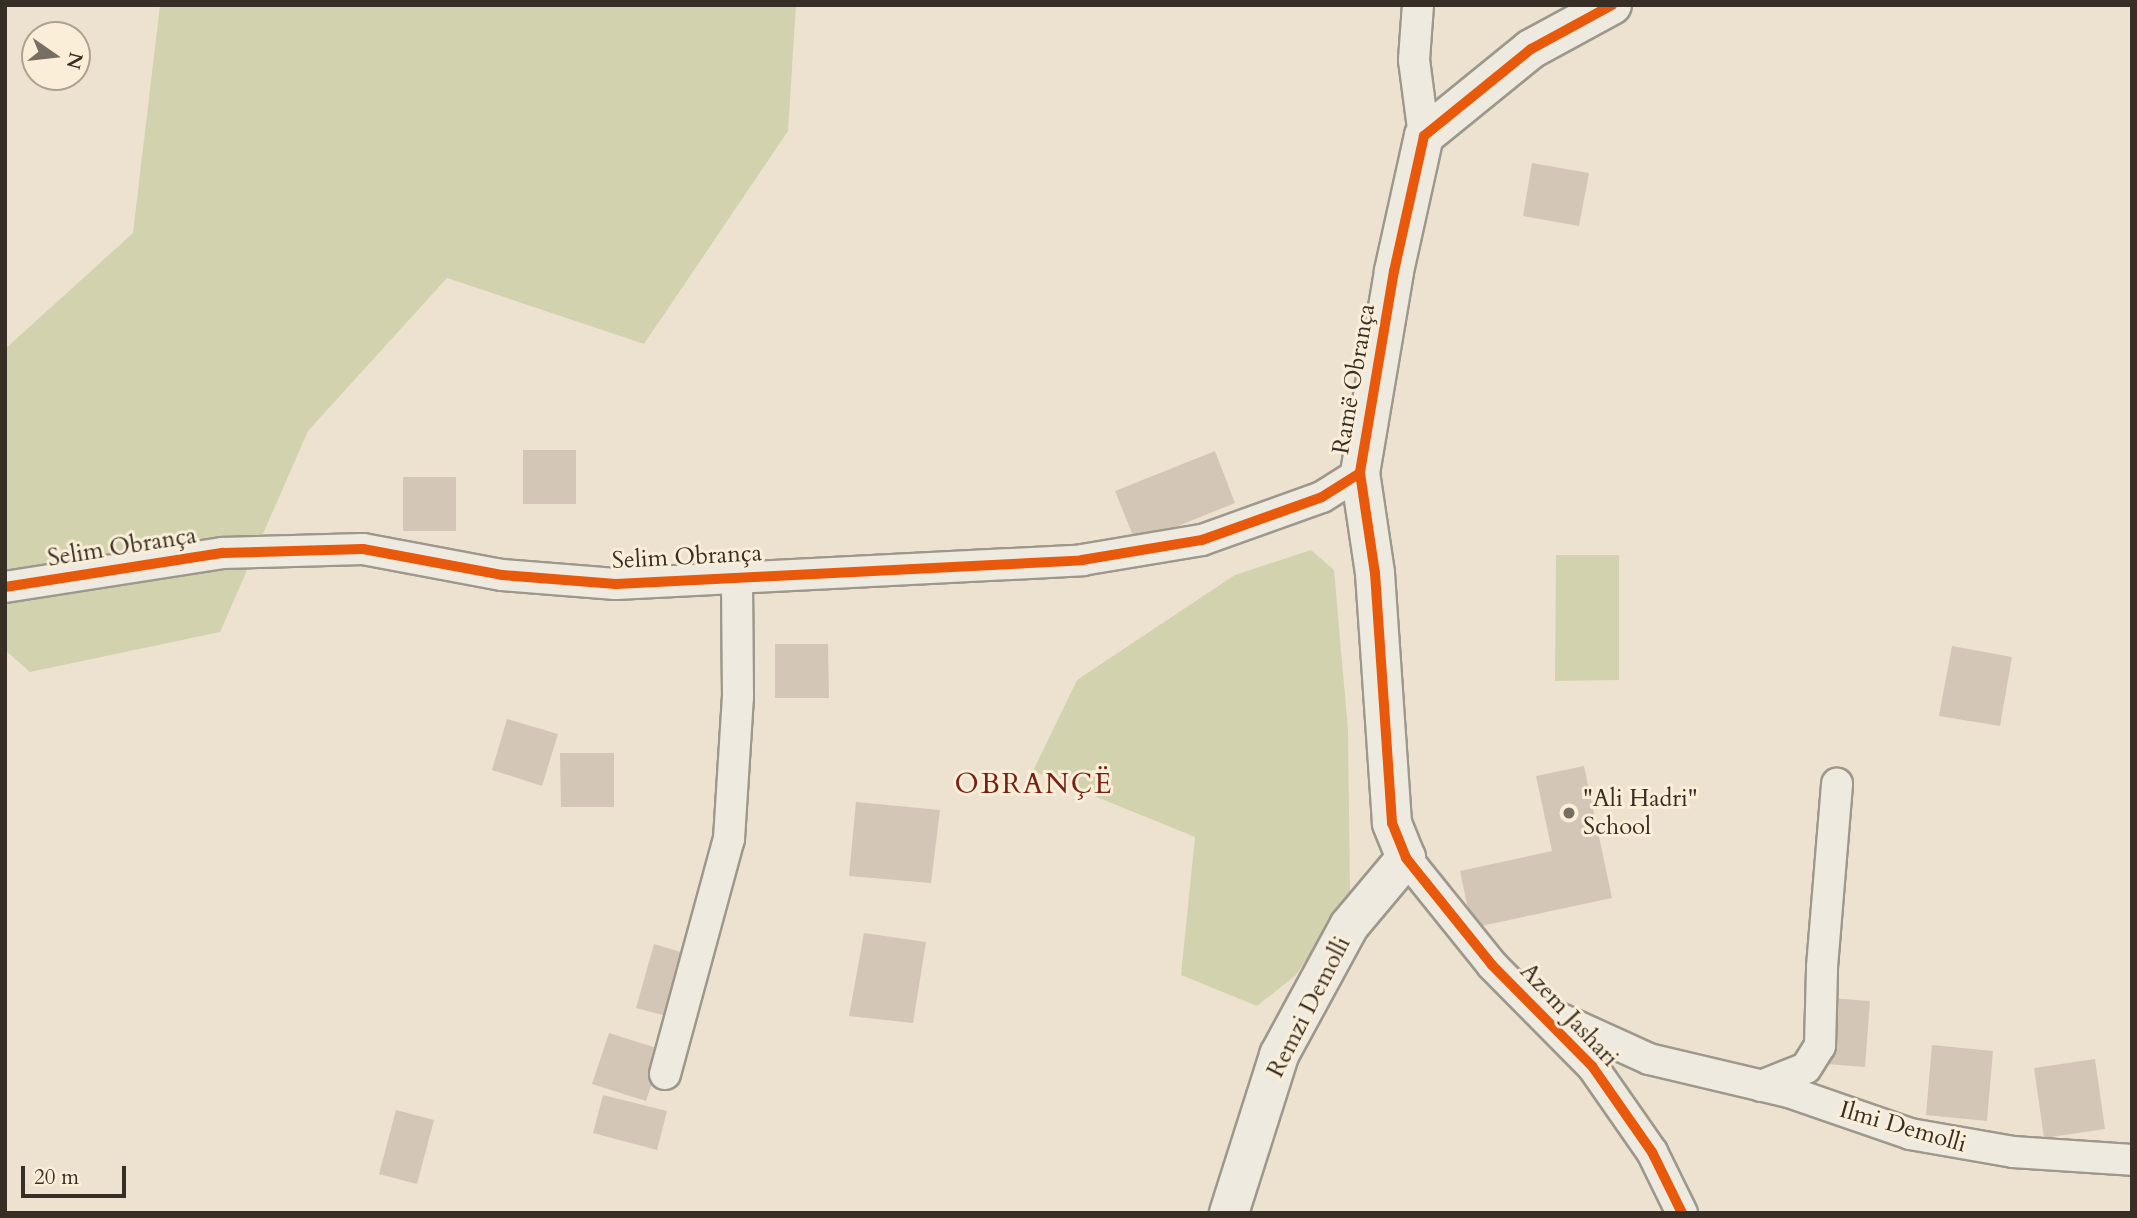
<!DOCTYPE html>
<meta charset="utf-8">
<style>
body{margin:0}
#map{position:relative;width:2137px;height:1218px;overflow:hidden;background:#ece2cf;font-family:Cardo,serif}
div>[style]{position:absolute}
.green>*{inset:0;background:#d3d2ae}
.building>*{inset:0;background:#d4c6b6}
.roads{filter:drop-shadow(2px 0 #9e988c) drop-shadow(-2px 0 #9e988c) drop-shadow(0 2px #9e988c) drop-shadow(0 -2px #9e988c)}
.street>*{height:30px;margin:-15px;padding:0 15px;transform-origin:15px;border-radius:15px;background:#efeae0}
.secondary>*{height:38px;margin:-19px;padding:0 19px;transform-origin:19px;border-radius:19px;background:#efeae0}
.cycleway>*{height:10px;margin:-5px;padding:0 5px;transform-origin:5px;border-radius:5px;background:#e8590c}
.dots>*{width:19px;height:19px;translate:-50% -50%;box-sizing:border-box;border:4px solid #faeed8;border-radius:50%}
span{translate:-50% -50%;white-space:nowrap;text-align:center;line-height:1.15;-webkit-text-stroke:6px #faeed8;paint-order:stroke}
.street-label{font-size:24px;color:#372f26}
.poi-label{font-size:24px;color:#372f26}
.left{translate:0 -50%;text-align:left}
.quarter-label{font-size:28px;color:#7a1f14;letter-spacing:2px}
.frame{position:absolute;inset:0;border:7px solid #372f26;pointer-events:none}
.north{position:absolute;left:21px;top:21px;width:70px;height:70px;box-sizing:border-box;background:#faeed8;border:2px solid #aca291;border-radius:50%;rotate:104deg;font-size:19px;font-weight:700;line-height:28px;text-align:center;color:#372f26}
.north::after{content:'';display:block;margin:auto;width:24px;height:32px;background:#766e61;clip-path:polygon(50% 0,100% 100%,50% 72%,0 100%)}
.scale{position:absolute;left:21px;top:1166px;width:105px;height:32px;box-sizing:border-box;border:4px solid #372f26;border-top:0;padding-left:9px;font-size:21px;line-height:24px;white-space:nowrap;color:#372f26;-webkit-text-stroke:5px #faeed8;paint-order:stroke}
</style>
<div id="map">
<div class="green">
<i style="clip-path:polygon(160px 5px,796px 5px,788px 131px,644px 344px,447px 278px,308px 431px,220px 632px,30px 672px,5px 650px,5px 349px,133px 233px)"></i>
<i style="clip-path:polygon(1311px 550px,1334px 570px,1348px 730px,1350px 894px,1296px 975px,1257px 1006px,1181px 975px,1195px 837px,1033px 771px,1077px 680px,1235px 575px)"></i>
<i style="clip-path:polygon(1556px 555px,1619px 555px,1619px 680px,1555px 681px)"></i>
</div>
<div class="building">
<i style="clip-path:polygon(1532px 163px,1589px 173px,1579px 226px,1523px 216px)"></i>
<i style="clip-path:polygon(523px 450px,576px 450px,576px 504px,523px 504px)"></i>
<i style="clip-path:polygon(1215px 451px,1235px 503px,1136px 543px,1115px 491px)"></i>
<i style="clip-path:polygon(403px 477px,456px 477px,456px 531px,403px 531px)"></i>
<i style="clip-path:polygon(775px 644px,828px 644px,829px 698px,775px 698px)"></i>
<i style="clip-path:polygon(1952px 646px,2012px 657px,2000px 726px,1939px 716px)"></i>
<i style="clip-path:polygon(507px 719px,558px 734px,542px 786px,492px 770px)"></i>
<i style="clip-path:polygon(560px 753px,614px 753px,614px 807px,561px 807px)"></i>
<i style="clip-path:polygon(1584px 766px,1612px 898px,1472px 928px,1460px 871px,1552px 851px,1536px 776px)"></i>
<i style="clip-path:polygon(856px 802px,940px 810px,931px 883px,849px 876px)"></i>
<i style="clip-path:polygon(864px 933px,926px 942px,913px 1023px,849px 1016px)"></i>
<i style="clip-path:polygon(654px 944px,691px 955px,674px 1018px,636px 1008px)"></i>
<i style="clip-path:polygon(1831px 998px,1870px 1001px,1865px 1067px,1826px 1064px)"></i>
<i style="clip-path:polygon(609px 1033px,663px 1050px,646px 1101px,592px 1084px)"></i>
<i style="clip-path:polygon(1932px 1045px,1993px 1051px,1987px 1121px,1926px 1115px)"></i>
<i style="clip-path:polygon(2095px 1059px,2105px 1129px,2044px 1138px,2034px 1068px)"></i>
<i style="clip-path:polygon(603px 1095px,667px 1111px,657px 1150px,593px 1133px)"></i>
<i style="clip-path:polygon(396px 1110px,434px 1120px,417px 1184px,379px 1174px)"></i>
</div>
<div class="roads">
<div class="street">
<i style="left:1418px;top:5px;width:55px;rotate:94.2deg"></i>
<i style="left:1414px;top:60px;width:77px;rotate:82.5deg"></i>
<i style="left:5px;top:587px;width:221px;rotate:-8.9deg"></i>
<i style="left:223px;top:553px;width:140px;rotate:-1.6deg"></i>
<i style="left:363px;top:549px;width:141px;rotate:10.6deg"></i>
<i style="left:502px;top:575px;width:114px;rotate:4.5deg"></i>
<i style="left:616px;top:584px;width:467px;rotate:-2.9deg"></i>
<i style="left:1082px;top:560px;width:122px;rotate:-9.5deg"></i>
<i style="left:1202px;top:540px;width:127px;rotate:-19.7deg"></i>
<i style="left:1322px;top:497px;width:45px;rotate:-32.3deg"></i>
<i style="left:1406px;top:858px;width:137px;rotate:51.2deg"></i>
<i style="left:1492px;top:965px;width:142px;rotate:45.3deg"></i>
<i style="left:1592px;top:1066px;width:105px;rotate:55.1deg"></i>
<i style="left:1652px;top:1152px;width:68px;rotate:63.8deg"></i>
<i style="left:1541px;top:1010px;width:119px;rotate:24.4deg"></i>
<i style="left:1649px;top:1059px;width:144px;rotate:13.3deg"></i>
<i style="left:1789px;top:1092px;width:128px;rotate:19.1deg"></i>
<i style="left:1910px;top:1134px;width:105px;rotate:9.9deg"></i>
<i style="left:2013px;top:1152px;width:119px;rotate:3.8deg"></i>
<i style="left:665px;top:1074px;width:244px;rotate:-74.8deg"></i>
<i style="left:729px;top:839px;width:142px;rotate:-86.4deg"></i>
<i style="left:738px;top:697px;width:120px;rotate:-90.5deg"></i>
<i style="left:1761px;top:1086px;width:48px;rotate:-21.8deg"></i>
<i style="left:1806px;top:1068px;width:26px;rotate:-58deg"></i>
<i style="left:1820px;top:1046px;width:79px;rotate:-88.5deg"></i>
<i style="left:1822px;top:967px;width:184px;rotate:-85.3deg"></i>
</div>
<div class="secondary">
<i style="left:1229px;top:1213px;width:166px;rotate:-72.4deg"></i>
<i style="left:1279px;top:1055px;width:147px;rotate:-61.5deg"></i>
<i style="left:1349px;top:926px;width:89px;rotate:-50deg"></i>
<i style="left:1406px;top:858px;width:38px;rotate:-112deg"></i>
<i style="left:1392px;top:823px;width:251px;rotate:-93.9deg"></i>
<i style="left:1375px;top:573px;width:101px;rotate:-98.5deg"></i>
<i style="left:1360px;top:473px;width:205px;rotate:-80.4deg"></i>
<i style="left:1394px;top:271px;width:138px;rotate:-77.5deg"></i>
<i style="left:1424px;top:136px;width:138px;rotate:-39.1deg"></i>
<i style="left:1531px;top:49px;width:92px;rotate:-28.5deg"></i>
</div>
</div>
<div class="cycleway">
<i style="left:1612px;top:5px;width:92px;rotate:151.5deg"></i>
<i style="left:1531px;top:49px;width:138px;rotate:140.9deg"></i>
<i style="left:1424px;top:136px;width:138px;rotate:102.5deg"></i>
<i style="left:1394px;top:271px;width:205px;rotate:99.6deg"></i>
<i style="left:1360px;top:473px;width:101px;rotate:81.5deg"></i>
<i style="left:1375px;top:573px;width:251px;rotate:86.1deg"></i>
<i style="left:1392px;top:823px;width:38px;rotate:68deg"></i>
<i style="left:1406px;top:858px;width:137px;rotate:51.2deg"></i>
<i style="left:1492px;top:965px;width:142px;rotate:45.3deg"></i>
<i style="left:1592px;top:1066px;width:105px;rotate:55.1deg"></i>
<i style="left:1652px;top:1152px;width:68px;rotate:63.8deg"></i>
<i style="left:5px;top:587px;width:221px;rotate:-8.9deg"></i>
<i style="left:223px;top:553px;width:140px;rotate:-1.6deg"></i>
<i style="left:363px;top:549px;width:141px;rotate:10.6deg"></i>
<i style="left:502px;top:575px;width:114px;rotate:4.5deg"></i>
<i style="left:616px;top:584px;width:467px;rotate:-2.9deg"></i>
<i style="left:1082px;top:560px;width:122px;rotate:-9.5deg"></i>
<i style="left:1202px;top:540px;width:127px;rotate:-19.7deg"></i>
<i style="left:1322px;top:497px;width:45px;rotate:-32.3deg"></i>
</div>
<div class="dots">
<i style="left:1569px;top:813px;background:#766e61"></i>
</div>
<div class="street-label">
<span style="left:1354px;top:379px;rotate:-80deg">Ramë Obrança</span>
<span style="left:122px;top:547px;rotate:-9deg">Selim Obrança</span>
<span style="left:687px;top:557px;rotate:-3deg">Selim Obrança</span>
<span style="left:1309px;top:1007px;rotate:-63deg">Remzi Demolli</span>
<span style="left:1569px;top:1015px;rotate:47deg">Azem Jashari</span>
<span style="left:1903px;top:1127px;rotate:16deg">Ilmi Demolli</span>
</div>
<div class="poi-label">
<span class="left" style="left:1583px;top:813px">"Ali Hadri"<br>School</span>
</div>
<div class="quarter-label">
<span style="left:1034px;top:784px">OBRANÇË</span>
</div>
<div class="frame"></div>
<div class="north">N</div>
<div class="scale">20 m</div>
</div>
